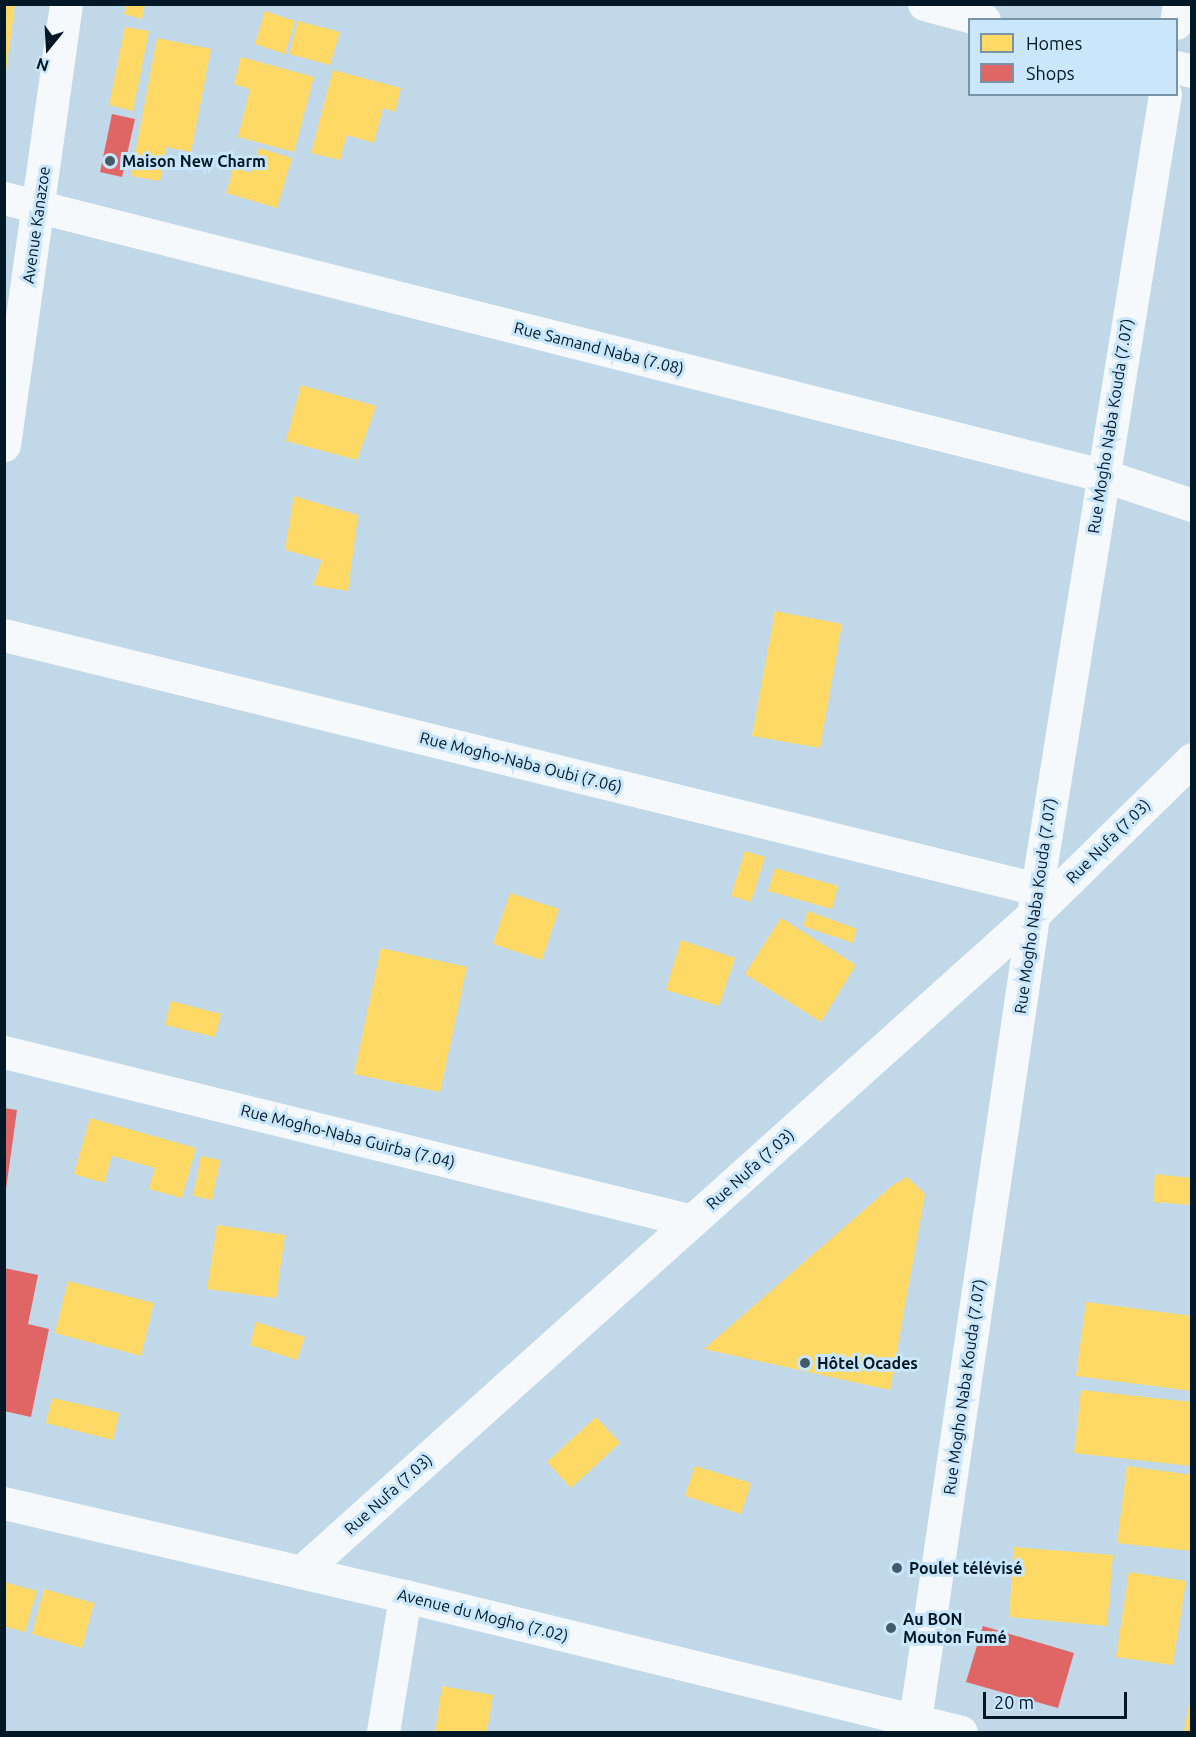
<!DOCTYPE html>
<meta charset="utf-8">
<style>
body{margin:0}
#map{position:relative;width:1196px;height:1737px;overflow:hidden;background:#c1d8e9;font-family:Ubuntu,sans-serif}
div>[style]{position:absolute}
.homes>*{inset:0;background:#ffd966}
.shops>*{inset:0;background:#e06666}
.minor>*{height:33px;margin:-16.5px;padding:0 16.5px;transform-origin:16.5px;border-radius:16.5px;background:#f6f9fc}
.major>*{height:33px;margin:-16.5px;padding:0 16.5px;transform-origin:16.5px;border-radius:16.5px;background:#f6f9fc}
.dots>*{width:16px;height:16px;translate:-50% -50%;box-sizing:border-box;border:3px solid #c9e6fb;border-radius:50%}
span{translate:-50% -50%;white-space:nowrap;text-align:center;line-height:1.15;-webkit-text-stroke:6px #c9e6fb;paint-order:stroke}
.poi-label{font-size:16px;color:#011826;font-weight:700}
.left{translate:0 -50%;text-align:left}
.street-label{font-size:16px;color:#011826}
.frame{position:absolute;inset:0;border:6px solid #011826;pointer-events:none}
.legend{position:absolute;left:968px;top:18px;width:210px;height:78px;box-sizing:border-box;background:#c9e6fb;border:2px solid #7994a6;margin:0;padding:8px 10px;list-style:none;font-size:18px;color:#011826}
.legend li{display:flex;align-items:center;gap:12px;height:30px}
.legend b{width:30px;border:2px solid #7994a6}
.north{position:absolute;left:18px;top:18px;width:60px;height:60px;-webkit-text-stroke:4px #c9e6fb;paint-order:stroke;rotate:198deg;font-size:16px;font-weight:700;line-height:24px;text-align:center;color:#011826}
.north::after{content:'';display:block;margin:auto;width:21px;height:27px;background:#011826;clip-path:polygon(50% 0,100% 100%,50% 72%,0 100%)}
.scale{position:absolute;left:983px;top:1692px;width:144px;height:27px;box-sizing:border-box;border:3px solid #011826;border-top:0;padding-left:8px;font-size:18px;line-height:21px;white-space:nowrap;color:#011826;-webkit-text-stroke:4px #c9e6fb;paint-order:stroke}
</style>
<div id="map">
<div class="homes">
<i style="clip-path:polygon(4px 4px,15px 4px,6px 72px,4px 72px)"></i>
<i style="clip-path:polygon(127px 4px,145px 4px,142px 19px,124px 14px)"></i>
<i style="clip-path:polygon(265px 11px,295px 21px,285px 54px,255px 44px)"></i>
<i style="clip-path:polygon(298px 21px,340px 32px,330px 65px,289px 54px)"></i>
<i style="clip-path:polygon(125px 27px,149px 31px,133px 111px,109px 105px)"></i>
<i style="clip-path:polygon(157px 38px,211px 49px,191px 152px,166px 147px,160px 181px,131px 176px)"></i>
<i style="clip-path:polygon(241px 57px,314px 77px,294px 152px,238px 137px,250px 89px,234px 84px)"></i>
<i style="clip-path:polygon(333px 70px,401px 88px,395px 112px,383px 108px,374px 143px,347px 135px,340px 160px,311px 153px)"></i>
<i style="clip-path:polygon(259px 148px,292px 158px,277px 208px,226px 193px,234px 167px,251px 173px)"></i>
<i style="clip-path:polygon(301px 385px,376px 406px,357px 460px,286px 441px)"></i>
<i style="clip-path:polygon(294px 496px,358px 515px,348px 591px,313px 585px,322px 560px,285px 550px)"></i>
<i style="clip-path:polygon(775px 611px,842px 624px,820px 748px,752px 736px)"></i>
<i style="clip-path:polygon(745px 851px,765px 857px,751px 902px,731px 896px)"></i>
<i style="clip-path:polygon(775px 868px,838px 886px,832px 909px,768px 891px)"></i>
<i style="clip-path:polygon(510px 893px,559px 909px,542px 960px,493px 944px)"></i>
<i style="clip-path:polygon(808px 911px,857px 929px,853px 943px,803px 926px)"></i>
<i style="clip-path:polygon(781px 918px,856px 965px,821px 1022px,745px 974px)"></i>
<i style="clip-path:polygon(681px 940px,735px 958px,719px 1006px,666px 990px)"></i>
<i style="clip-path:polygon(381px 948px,467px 967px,440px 1092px,354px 1074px)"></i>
<i style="clip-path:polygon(171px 1001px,221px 1014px,215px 1037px,165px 1025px)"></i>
<i style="clip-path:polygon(90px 1118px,196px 1148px,182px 1198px,149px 1189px,155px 1168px,112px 1156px,104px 1183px,74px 1174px)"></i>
<i style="clip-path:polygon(201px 1156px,220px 1160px,212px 1200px,193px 1196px)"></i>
<i style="clip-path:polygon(1155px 1174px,1192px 1178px,1192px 1205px,1153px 1202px)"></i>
<i style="clip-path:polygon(907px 1177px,925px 1194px,890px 1390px,704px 1349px,893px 1185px)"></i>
<i style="clip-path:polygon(217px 1225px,285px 1235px,276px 1298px,207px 1289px)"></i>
<i style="clip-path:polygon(68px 1281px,154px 1303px,141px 1356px,55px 1333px)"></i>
<i style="clip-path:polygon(1086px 1302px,1192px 1316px,1192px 1391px,1076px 1376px)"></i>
<i style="clip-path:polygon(256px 1322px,305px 1337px,297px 1360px,250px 1345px)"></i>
<i style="clip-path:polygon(1081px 1390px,1192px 1402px,1192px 1466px,1074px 1453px)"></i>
<i style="clip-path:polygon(52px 1398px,119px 1413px,113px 1440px,46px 1423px)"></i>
<i style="clip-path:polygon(596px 1417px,620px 1443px,571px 1488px,547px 1462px)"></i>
<i style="clip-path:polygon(695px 1466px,751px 1483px,741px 1514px,685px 1496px)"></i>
<i style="clip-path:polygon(1127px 1466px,1192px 1475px,1192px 1551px,1117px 1543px)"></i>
<i style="clip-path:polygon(1014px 1547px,1113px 1555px,1107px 1626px,1009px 1617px)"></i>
<i style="clip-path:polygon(1129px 1572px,1186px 1581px,1173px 1665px,1116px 1657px)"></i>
<i style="clip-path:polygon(4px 1582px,37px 1591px,25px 1632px,4px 1626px)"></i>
<i style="clip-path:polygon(44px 1589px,94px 1603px,82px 1648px,32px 1634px)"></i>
<i style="clip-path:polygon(442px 1686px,493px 1695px,487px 1732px,435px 1732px)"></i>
<i style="clip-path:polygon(1190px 1699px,1192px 1700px,1192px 1732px,1184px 1731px)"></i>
</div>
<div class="shops">
<i style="clip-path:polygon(112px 114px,135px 119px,122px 177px,100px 172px)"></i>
<i style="clip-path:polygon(4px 1108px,17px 1110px,6px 1189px,4px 1189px)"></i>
<i style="clip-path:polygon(4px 1268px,38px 1275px,28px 1324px,49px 1329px,31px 1417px,4px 1411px)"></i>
<i style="clip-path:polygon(983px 1626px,1074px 1653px,1058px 1708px,966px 1682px)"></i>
</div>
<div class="minor">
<i style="left:924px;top:4px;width:62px;rotate:14.9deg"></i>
<i style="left:1176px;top:23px;width:19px;rotate:-81deg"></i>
<i style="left:1176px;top:67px;width:16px;rotate:14deg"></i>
<i style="left:4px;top:198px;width:1132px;rotate:14.16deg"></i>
<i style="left:1102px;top:475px;width:95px;rotate:18.4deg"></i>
<i style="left:4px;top:445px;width:445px;rotate:-82deg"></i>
<i style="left:4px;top:635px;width:1064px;rotate:13.81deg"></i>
<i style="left:4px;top:1052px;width:708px;rotate:13.8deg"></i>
<i style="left:301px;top:1572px;width:986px;rotate:-41.92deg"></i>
<i style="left:1035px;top:913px;width:220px;rotate:-44.4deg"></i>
<i style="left:915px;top:1720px;width:840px;rotate:-81.65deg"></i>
<i style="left:1037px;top:889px;width:805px;rotate:-80.85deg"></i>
<i style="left:383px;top:1732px;width:138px;rotate:-80.8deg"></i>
</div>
<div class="major">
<i style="left:4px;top:1503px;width:412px;rotate:13.1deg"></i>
<i style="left:405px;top:1596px;width:572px;rotate:13.74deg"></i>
</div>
<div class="dots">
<i style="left:110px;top:161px;background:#445b6a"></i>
<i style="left:805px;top:1363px;background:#445b6a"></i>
<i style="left:897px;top:1568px;background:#445b6a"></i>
<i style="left:891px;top:1628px;background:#445b6a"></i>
</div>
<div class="poi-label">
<span class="left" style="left:122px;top:161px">Maison New Charm</span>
<span class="left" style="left:817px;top:1363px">Hôtel Ocades</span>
<span class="left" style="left:909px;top:1568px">Poulet télévisé</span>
<span class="left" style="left:903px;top:1628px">Au BON<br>Mouton Fumé</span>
</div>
<div class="street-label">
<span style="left:36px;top:225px;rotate:-82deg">Avenue Kanazoe</span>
<span style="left:599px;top:348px;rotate:14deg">Rue Samand Naba (7.08)</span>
<span style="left:1110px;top:426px;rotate:-81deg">Rue Mogho Naba Kouda (7.07)</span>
<span style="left:521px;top:762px;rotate:14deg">Rue Mogho-Naba Oubi (7.06)</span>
<span style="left:1108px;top:841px;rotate:-45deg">Rue Nufa (7.03)</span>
<span style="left:1035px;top:906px;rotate:-82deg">Rue Mogho Naba Kouda (7.07)</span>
<span style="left:348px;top:1136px;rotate:14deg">Rue Mogho-Naba Guirba (7.04)</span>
<span style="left:750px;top:1169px;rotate:-42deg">Rue Nufa (7.03)</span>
<span style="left:964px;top:1387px;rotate:-82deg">Rue Mogho Naba Kouda (7.07)</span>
<span style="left:388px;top:1494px;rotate:-42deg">Rue Nufa (7.03)</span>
<span style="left:483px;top:1615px;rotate:14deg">Avenue du Mogho (7.02)</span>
</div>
<div class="frame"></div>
<ul class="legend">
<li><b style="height:16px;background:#ffd966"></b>Homes</li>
<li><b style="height:16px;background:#e06666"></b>Shops</li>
</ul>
<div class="north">N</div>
<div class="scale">20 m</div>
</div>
